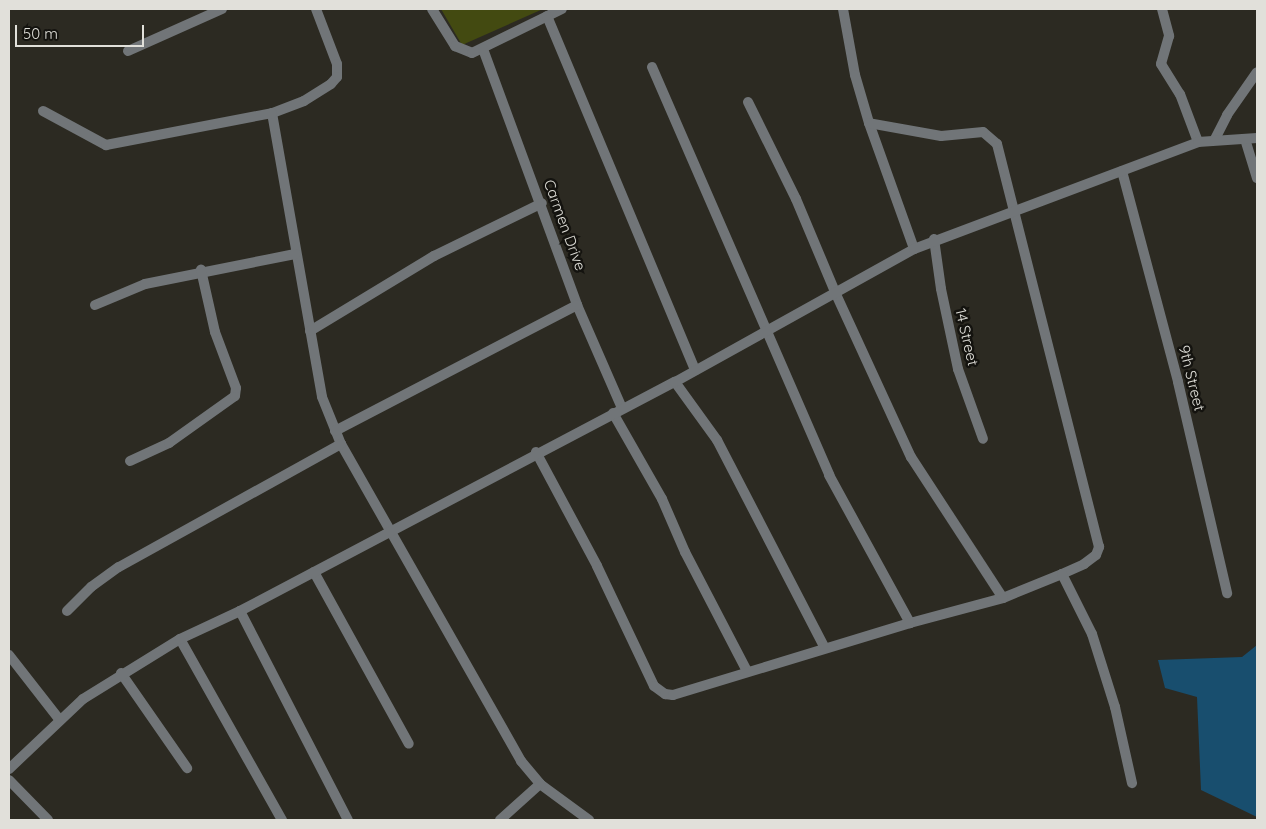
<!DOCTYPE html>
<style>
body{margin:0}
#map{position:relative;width:1266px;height:829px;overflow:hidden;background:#2c2a22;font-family:Quicksand,sans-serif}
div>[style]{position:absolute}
.green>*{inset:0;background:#434a11}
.water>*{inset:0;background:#184e6e}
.minor>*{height:10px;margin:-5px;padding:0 5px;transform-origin:5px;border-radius:5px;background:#717578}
span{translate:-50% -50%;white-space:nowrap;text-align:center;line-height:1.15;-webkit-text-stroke:5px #14130f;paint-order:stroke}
.street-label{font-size:15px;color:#e1e0da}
.frame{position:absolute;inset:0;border:10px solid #e1e0da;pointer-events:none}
.scale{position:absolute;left:15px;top:25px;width:129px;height:22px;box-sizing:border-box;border:2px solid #e1e0da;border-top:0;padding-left:6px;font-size:15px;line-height:18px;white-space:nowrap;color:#e1e0da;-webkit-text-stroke:4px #14130f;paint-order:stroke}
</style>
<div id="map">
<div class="green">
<i style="clip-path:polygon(441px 9px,543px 9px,462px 45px)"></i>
</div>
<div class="water">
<i style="clip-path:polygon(1257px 645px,1257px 817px,1201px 790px,1197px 697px,1165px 688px,1158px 660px,1242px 657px)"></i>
</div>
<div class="minor">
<i style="left:316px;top:9px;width:59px;rotate:69.1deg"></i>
<i style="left:337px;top:64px;width:13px;rotate:90deg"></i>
<i style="left:337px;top:77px;width:9px;rotate:131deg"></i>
<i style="left:331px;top:84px;width:32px;rotate:148deg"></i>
<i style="left:304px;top:101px;width:34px;rotate:159deg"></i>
<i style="left:272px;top:113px;width:288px;rotate:80deg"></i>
<i style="left:322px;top:397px;width:51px;rotate:68deg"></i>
<i style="left:341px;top:444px;width:365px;rotate:60.4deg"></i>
<i style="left:521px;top:761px;width:30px;rotate:50deg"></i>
<i style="left:540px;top:784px;width:61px;rotate:36.3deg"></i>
<i style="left:432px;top:9px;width:44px;rotate:58.1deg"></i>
<i style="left:455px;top:46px;width:18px;rotate:22deg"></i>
<i style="left:472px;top:53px;width:100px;rotate:-26.1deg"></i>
<i style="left:843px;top:9px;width:67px;rotate:79.7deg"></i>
<i style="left:855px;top:75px;width:50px;rotate:73.7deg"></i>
<i style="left:869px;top:123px;width:134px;rotate:70.3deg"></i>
<i style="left:1162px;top:9px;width:28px;rotate:75deg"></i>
<i style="left:1169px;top:36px;width:29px;rotate:106deg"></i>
<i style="left:1161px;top:64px;width:36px;rotate:58deg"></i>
<i style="left:1180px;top:94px;width:51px;rotate:69.4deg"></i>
<i style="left:547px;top:16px;width:384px;rotate:67.3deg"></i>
<i style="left:483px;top:49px;width:273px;rotate:69.8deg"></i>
<i style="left:577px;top:305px;width:112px;rotate:66.4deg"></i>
<i style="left:128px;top:51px;width:103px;rotate:-24.1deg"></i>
<i style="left:652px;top:67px;width:445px;rotate:66.5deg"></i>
<i style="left:829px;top:475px;width:169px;rotate:61.3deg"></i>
<i style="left:910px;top:623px;width:96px;rotate:-15deg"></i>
<i style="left:1003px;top:598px;width:64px;rotate:-22.1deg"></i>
<i style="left:1062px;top:574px;width:24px;rotate:-24deg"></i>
<i style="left:1084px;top:564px;width:15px;rotate:-37deg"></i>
<i style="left:1096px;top:555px;width:9px;rotate:-69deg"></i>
<i style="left:1099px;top:547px;width:416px;rotate:-104.2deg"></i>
<i style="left:997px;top:144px;width:18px;rotate:-139deg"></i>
<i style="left:983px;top:132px;width:42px;rotate:174.6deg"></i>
<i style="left:941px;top:136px;width:73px;rotate:-169.8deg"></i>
<i style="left:748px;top:102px;width:108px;rotate:63.7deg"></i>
<i style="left:796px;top:199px;width:101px;rotate:67.2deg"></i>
<i style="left:835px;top:292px;width:182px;rotate:65.3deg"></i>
<i style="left:911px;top:457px;width:168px;rotate:56.9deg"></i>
<i style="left:43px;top:111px;width:72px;rotate:28.4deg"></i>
<i style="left:106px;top:145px;width:169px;rotate:-10.9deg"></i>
<i style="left:1215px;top:139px;width:27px;rotate:-63deg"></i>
<i style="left:1227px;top:115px;width:52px;rotate:-55.1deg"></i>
<i style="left:1245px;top:139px;width:41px;rotate:72.9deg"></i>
<i style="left:1122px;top:171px;width:218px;rotate:75.1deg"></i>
<i style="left:1178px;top:382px;width:217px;rotate:76.9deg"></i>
<i style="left:934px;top:239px;width:50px;rotate:82deg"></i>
<i style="left:941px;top:289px;width:82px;rotate:78deg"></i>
<i style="left:958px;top:369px;width:74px;rotate:70.3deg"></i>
<i style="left:95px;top:305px;width:54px;rotate:-22.8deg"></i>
<i style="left:145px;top:284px;width:153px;rotate:-11.3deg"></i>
<i style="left:310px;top:331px;width:145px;rotate:-31.2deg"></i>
<i style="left:434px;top:256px;width:120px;rotate:-26.1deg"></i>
<i style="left:675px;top:382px;width:72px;rotate:54.1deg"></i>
<i style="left:717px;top:440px;width:234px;rotate:62.6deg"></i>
<i style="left:613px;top:413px;width:99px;rotate:60.3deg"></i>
<i style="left:662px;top:499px;width:58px;rotate:66.5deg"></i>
<i style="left:685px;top:552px;width:134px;rotate:62.5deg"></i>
<i style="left:335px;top:431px;width:273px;rotate:-27.5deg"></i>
<i style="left:536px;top:452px;width:129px;rotate:61.8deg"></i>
<i style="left:597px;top:566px;width:133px;rotate:64.6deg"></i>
<i style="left:654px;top:686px;width:14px;rotate:36deg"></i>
<i style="left:665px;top:694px;width:8px;rotate:7deg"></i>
<i style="left:673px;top:695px;width:248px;rotate:-16.9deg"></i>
<i style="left:130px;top:461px;width:43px;rotate:-24.8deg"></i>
<i style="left:169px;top:443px;width:81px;rotate:-35.5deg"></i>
<i style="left:235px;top:396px;width:8px;rotate:-83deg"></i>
<i style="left:236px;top:388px;width:60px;rotate:-110.6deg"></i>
<i style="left:215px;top:332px;width:64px;rotate:-102.7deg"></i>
<i style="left:314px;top:572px;width:196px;rotate:61.1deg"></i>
<i style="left:1062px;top:574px;width:67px;rotate:63.4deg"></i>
<i style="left:1092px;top:634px;width:77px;rotate:72.5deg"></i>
<i style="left:1115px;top:707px;width:78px;rotate:77.4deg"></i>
<i style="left:67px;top:611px;width:34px;rotate:-45deg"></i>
<i style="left:91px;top:587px;width:34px;rotate:-36deg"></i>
<i style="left:119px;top:567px;width:254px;rotate:-29deg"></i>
<i style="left:240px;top:611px;width:235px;rotate:62.7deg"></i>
<i style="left:180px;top:639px;width:208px;rotate:60.6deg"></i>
<i style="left:9px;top:655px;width:81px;rotate:52deg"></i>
<i style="left:121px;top:673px;width:116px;rotate:55.2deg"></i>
<i style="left:9px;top:769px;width:102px;rotate:-43.4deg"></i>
<i style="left:83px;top:699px;width:114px;rotate:-31.7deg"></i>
<i style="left:180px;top:639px;width:66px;rotate:-25deg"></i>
<i style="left:240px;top:611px;width:492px;rotate:-27.8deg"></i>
<i style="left:675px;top:382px;width:274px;rotate:-29.1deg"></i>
<i style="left:914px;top:249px;width:303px;rotate:-20.6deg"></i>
<i style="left:1198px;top:142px;width:59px;rotate:-3.9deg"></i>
<i style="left:9px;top:780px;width:56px;rotate:45.7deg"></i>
<i style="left:500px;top:820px;width:54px;rotate:-42deg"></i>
</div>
<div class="street-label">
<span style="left:565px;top:225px;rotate:70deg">Carmen Drive</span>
<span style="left:967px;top:337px;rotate:77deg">14 Street</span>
<span style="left:1192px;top:378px;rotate:76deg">9th Street</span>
</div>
<div class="frame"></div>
<div class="scale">50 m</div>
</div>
